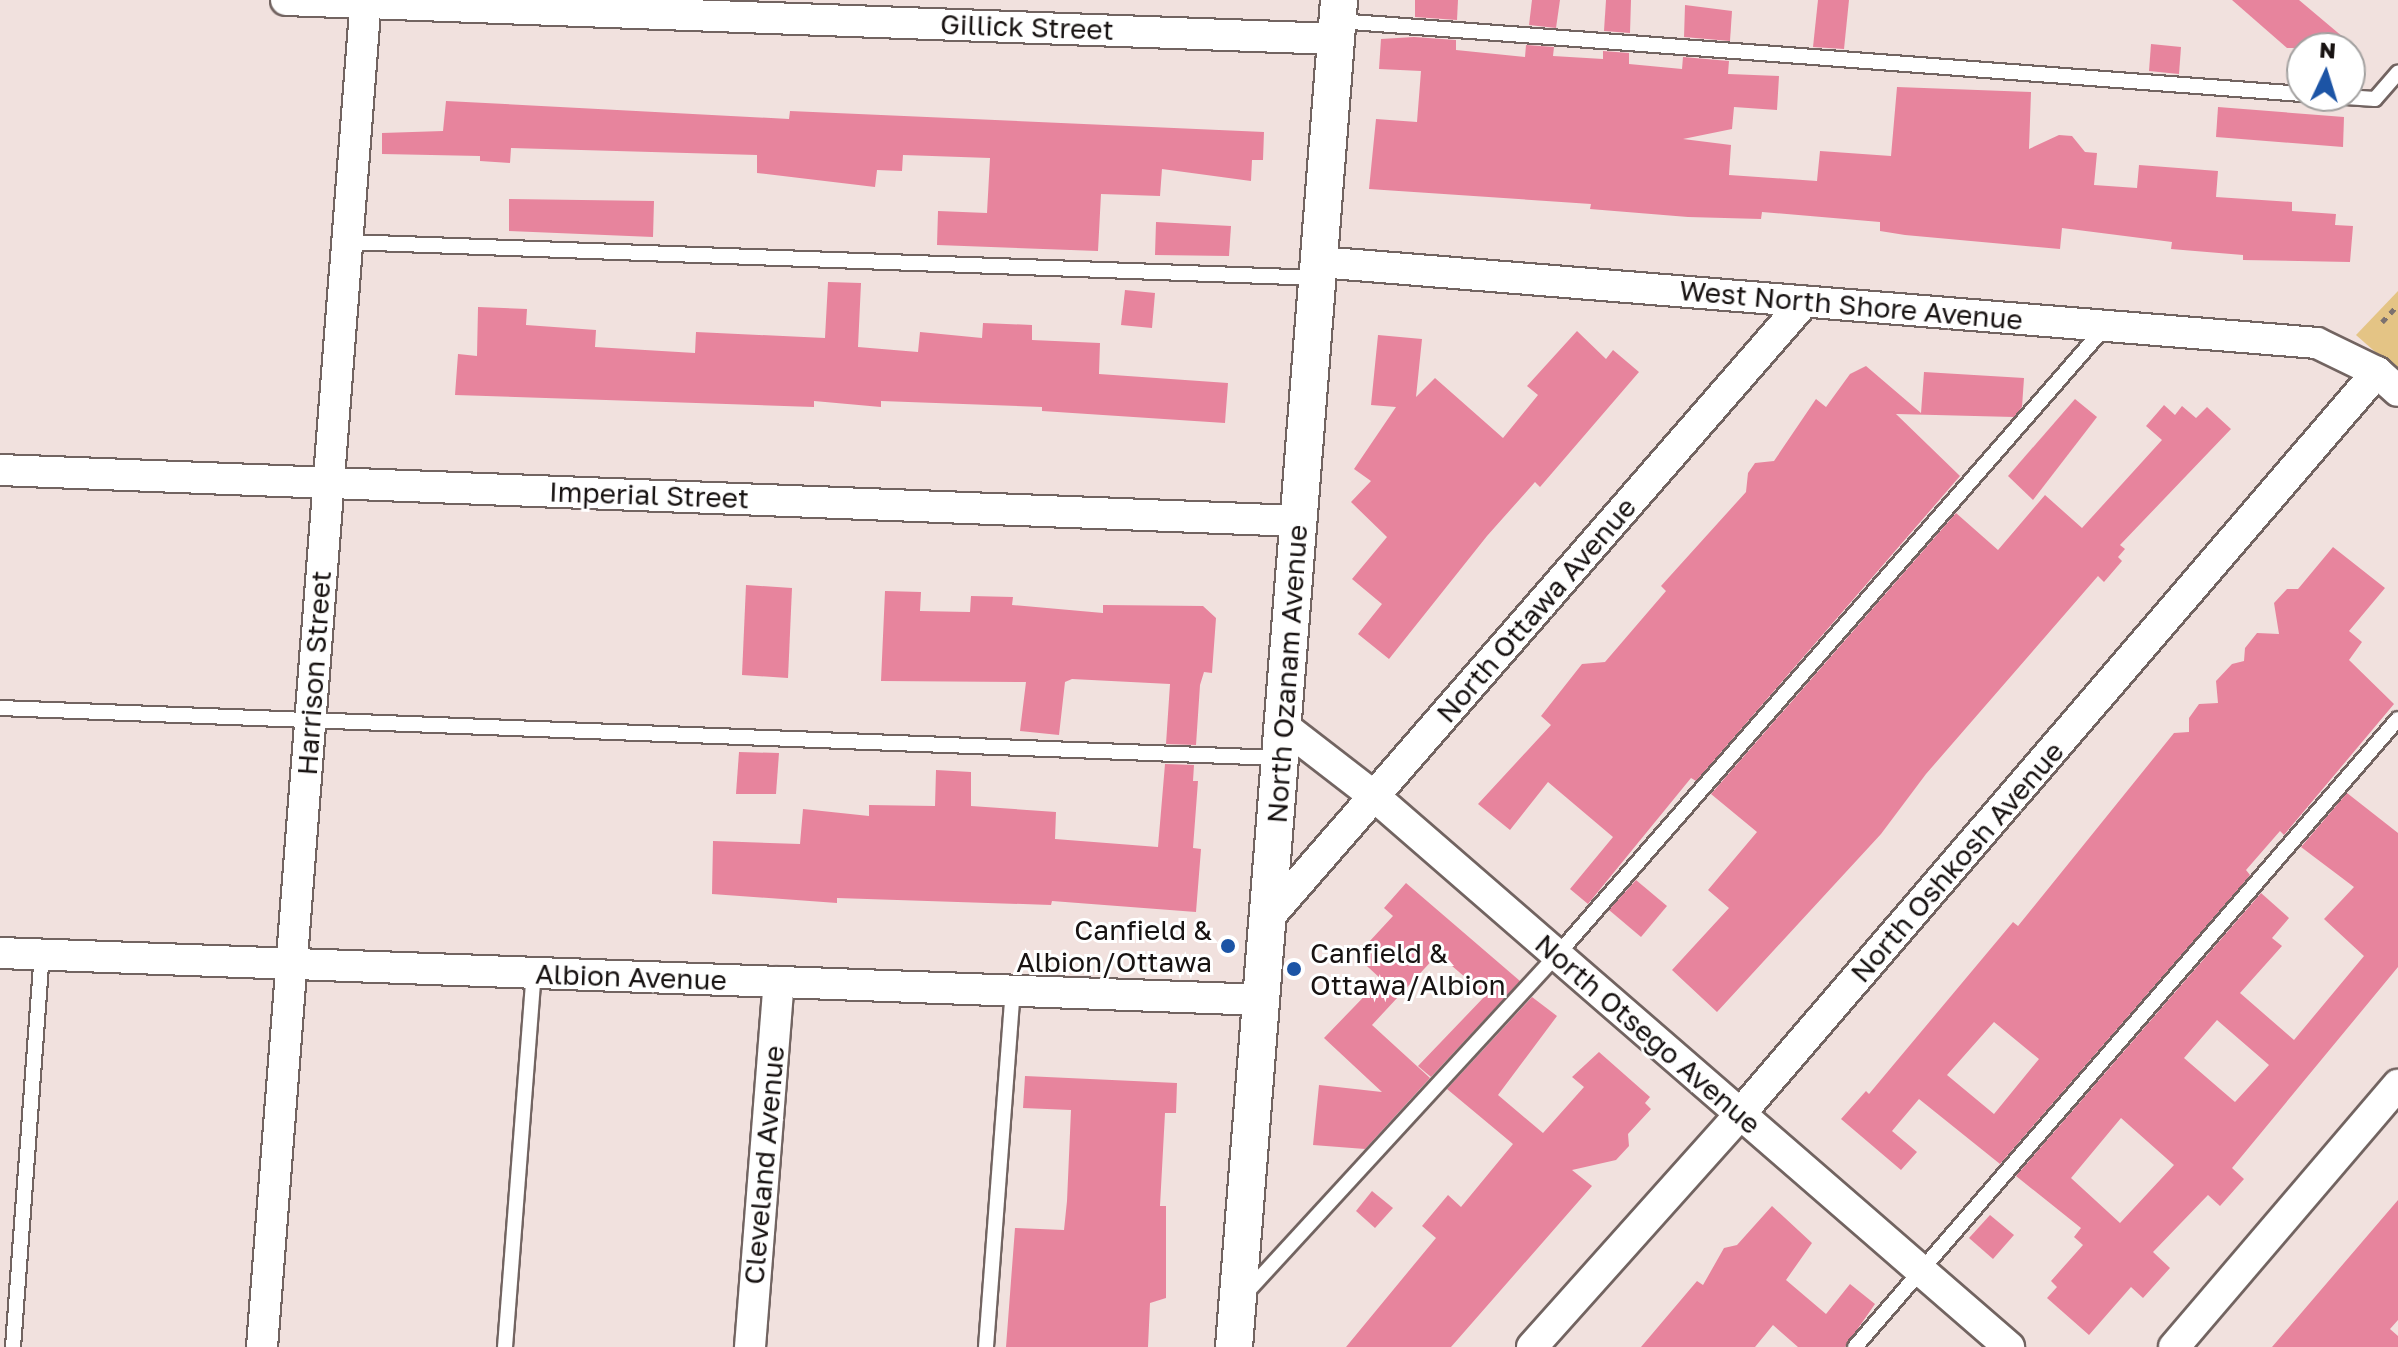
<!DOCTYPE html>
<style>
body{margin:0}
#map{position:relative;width:2398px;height:1347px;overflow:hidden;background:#f1e1de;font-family:"Golos Text",sans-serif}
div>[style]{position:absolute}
.green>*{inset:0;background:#e4c485}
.building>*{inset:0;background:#e7849d}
.path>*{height:5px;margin-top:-2.5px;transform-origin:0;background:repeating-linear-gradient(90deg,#7b716f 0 6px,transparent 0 12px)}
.roads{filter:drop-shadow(2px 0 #726461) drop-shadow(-2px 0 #726461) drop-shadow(0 2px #726461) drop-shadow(0 -2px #726461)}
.service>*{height:14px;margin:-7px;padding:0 7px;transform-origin:7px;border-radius:7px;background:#fff}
.minor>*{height:30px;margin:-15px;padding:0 15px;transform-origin:15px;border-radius:15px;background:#fff}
.tertiary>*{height:36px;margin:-18px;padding:0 18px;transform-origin:18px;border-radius:18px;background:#fff}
.dots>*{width:22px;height:22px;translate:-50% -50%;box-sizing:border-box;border:4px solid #fff;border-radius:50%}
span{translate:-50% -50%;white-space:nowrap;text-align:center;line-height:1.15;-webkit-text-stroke:6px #fff;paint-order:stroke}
.street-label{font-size:28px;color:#181312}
.poi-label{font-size:28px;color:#181312}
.right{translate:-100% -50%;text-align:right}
.left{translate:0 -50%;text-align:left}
.north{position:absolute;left:2286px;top:32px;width:80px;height:80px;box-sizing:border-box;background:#fff;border:2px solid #a3a1a0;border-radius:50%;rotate:4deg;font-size:22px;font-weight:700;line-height:32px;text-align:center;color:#181312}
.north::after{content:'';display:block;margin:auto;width:28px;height:36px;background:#1c54a5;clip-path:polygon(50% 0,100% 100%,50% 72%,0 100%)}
</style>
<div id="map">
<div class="green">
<i style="clip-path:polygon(2398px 291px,2398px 372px,2356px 335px)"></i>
</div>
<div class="building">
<i style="clip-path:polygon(1415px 0,1458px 0,1457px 20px,1415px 17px)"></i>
<i style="clip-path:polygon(1532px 0,1560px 0,1556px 28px,1529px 25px)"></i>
<i style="clip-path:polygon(1606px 0,1631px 0,1630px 33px,1604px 31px)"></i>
<i style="clip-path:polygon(1818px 0,1849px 0,1844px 49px,1813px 47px)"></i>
<i style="clip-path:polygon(2232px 0,2299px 0,2356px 48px,2287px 48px)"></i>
<i style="clip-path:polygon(1685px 5px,1732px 11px,1730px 41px,1684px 37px)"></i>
<i style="clip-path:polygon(1414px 37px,1456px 40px,1456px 50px,1525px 57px,1526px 45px,1554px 47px,1553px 56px,1603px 59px,1603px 51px,1629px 53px,1629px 64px,1682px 69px,1683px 57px,1729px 61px,1728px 74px,1779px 76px,1777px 110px,1734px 107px,1732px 129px,1683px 139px,1731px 145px,1729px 175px,1817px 181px,1820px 151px,1891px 156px,1897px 87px,2031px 92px,2029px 149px,2059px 135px,2072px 136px,2085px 152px,2097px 153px,2094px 185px,2137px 188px,2139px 165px,2218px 171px,2216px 197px,2292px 202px,2292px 211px,2336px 214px,2335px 225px,2353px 226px,2350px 262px,2243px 260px,2243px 255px,2171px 249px,2172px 242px,2062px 228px,2060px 249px,1905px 235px,1880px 231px,1880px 222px,1762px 212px,1761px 219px,1688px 217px,1590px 209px,1591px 204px,1369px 189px,1376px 119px,1417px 122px,1421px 71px,1379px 69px,1381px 39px)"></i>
<i style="clip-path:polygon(2151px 44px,2181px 47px,2179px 74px,2149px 71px)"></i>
<i style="clip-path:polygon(446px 101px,789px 119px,790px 111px,1264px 132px,1263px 160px,1252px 160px,1251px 181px,1162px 169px,1160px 196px,1101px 194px,1098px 251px,937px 245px,938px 211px,987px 213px,990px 158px,903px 155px,902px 171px,877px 170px,875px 187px,757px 173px,757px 155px,511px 148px,510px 163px,480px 161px,480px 156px,382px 154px,382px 133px,443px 131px)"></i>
<i style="clip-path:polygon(2218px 107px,2344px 117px,2343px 147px,2216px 137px)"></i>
<i style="clip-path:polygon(509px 199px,654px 201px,653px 237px,509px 231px)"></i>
<i style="clip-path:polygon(1156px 222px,1231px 226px,1229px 256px,1155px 255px)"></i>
<i style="clip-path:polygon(828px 282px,861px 283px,858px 347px,918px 352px,920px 332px,982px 338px,983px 323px,1032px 325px,1032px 340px,1100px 343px,1099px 374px,1228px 383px,1225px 423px,1042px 411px,1042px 407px,881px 401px,881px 407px,814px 401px,814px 407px,455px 395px,458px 354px,477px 356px,478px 307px,527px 309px,526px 325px,596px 330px,595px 347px,695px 353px,696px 332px,825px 338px)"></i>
<i style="clip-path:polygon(1125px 290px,1155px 293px,1152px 328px,1121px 325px)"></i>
<i style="clip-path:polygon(1577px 331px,1606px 359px,1613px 350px,1639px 372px,1540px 487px,1535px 482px,1487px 536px,1389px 659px,1358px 634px,1382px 604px,1352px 579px,1387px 537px,1351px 502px,1371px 481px,1354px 469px,1396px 407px,1371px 405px,1378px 335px,1422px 339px,1416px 397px,1435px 378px,1503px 438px,1538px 395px,1527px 386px)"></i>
<i style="clip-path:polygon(1866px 366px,1921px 413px,1924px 372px,2024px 378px,2022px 407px,2014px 417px,1896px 414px,1960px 476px,1696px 781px,1691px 778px,1588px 904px,1570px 889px,1613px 837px,1548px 782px,1510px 830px,1478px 804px,1551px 725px,1541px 716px,1582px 664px,1605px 662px,1666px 591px,1661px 586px,1746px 492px,1748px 473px,1755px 463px,1774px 461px,1816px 399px,1826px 407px,1850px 374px)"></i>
<i style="clip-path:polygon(2075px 399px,2097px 417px,2033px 500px,2008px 476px)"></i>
<i style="clip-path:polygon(2164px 405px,2175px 415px,2182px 406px,2196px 418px,2207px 407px,2231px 429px,2120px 545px,2125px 549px,2118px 557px,2122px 561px,2104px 582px,2098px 576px,1926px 774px,1881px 834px,1717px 1012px,1672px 970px,1729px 908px,1708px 890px,1757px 832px,1711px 794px,1956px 513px,1998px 550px,2045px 495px,2082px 528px,2162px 440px,2146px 426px)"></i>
<i style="clip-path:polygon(evenodd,2333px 547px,2385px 588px,2349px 631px,2362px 642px,2349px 660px,2394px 704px,2284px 835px,2280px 831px,2246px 870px,2250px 875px,2246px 880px,2000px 1164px,1919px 1099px,1892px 1131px,1917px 1152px,1901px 1170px,1841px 1119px,1866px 1091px,1869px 1094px,2013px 922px,2018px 926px,2174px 733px,2189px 732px,2189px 718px,2199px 704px,2218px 703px,2216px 681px,2232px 664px,2244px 661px,2245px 648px,2257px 633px,2279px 634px,2274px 603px,2287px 589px,2298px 589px,2333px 547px,1994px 1022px,2039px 1059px,1994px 1114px,1947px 1075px,1994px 1022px)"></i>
<i style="clip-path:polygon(746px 585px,792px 588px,788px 678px,742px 675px)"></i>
<i style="clip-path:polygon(885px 591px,921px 592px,920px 611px,970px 612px,971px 596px,1013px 597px,1012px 605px,1103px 613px,1103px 605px,1203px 606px,1216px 618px,1212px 673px,1204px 672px,1200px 685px,1196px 745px,1166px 744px,1170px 684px,1072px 679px,1065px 682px,1059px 735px,1020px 731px,1026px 682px,881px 681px)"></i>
<i style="clip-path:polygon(739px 752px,779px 753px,776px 794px,736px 794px)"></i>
<i style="clip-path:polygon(1165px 764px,1194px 765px,1193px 781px,1198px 781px,1193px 848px,1201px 849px,1196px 912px,1052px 901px,1051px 905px,837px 898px,837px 903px,712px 894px,713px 841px,800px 844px,803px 809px,869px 816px,869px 805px,935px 806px,936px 770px,971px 772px,971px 806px,1056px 812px,1055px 839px,1158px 847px)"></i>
<i style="clip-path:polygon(evenodd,2347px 793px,2398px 833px,2398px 967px,2232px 1168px,2244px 1179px,2220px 1206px,2208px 1195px,2153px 1252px,2170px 1268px,2143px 1298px,2131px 1287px,2089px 1335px,2047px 1298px,2057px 1287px,2051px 1281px,2083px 1245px,2074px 1237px,2081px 1228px,2016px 1176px,2261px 893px,2289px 918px,2272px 938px,2282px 946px,2240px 993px,2294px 1040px,2364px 956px,2324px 919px,2354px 887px,2301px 847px,2347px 793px,2217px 1020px,2269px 1065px,2235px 1102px,2184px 1058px,2217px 1020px,2347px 793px,2121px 1118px,2174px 1165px,2120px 1223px,2071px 1178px,2121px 1118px)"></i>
<i style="clip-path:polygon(1636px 880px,1667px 906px,1641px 937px,1609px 910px)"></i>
<i style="clip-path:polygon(1406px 883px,1520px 981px,1431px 1077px,1418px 1066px,1486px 995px,1438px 954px,1372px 1025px,1430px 1078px,1365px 1149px,1313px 1145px,1319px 1085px,1382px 1092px,1324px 1038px,1381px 979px,1356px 956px,1393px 916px,1384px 908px)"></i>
<i style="clip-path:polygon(1532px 997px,1557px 1016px,1498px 1095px,1543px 1133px,1584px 1087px,1572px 1077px,1599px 1052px,1650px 1097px,1645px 1103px,1651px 1109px,1628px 1134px,1629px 1146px,1616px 1160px,1572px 1170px,1592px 1186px,1451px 1347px,1346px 1347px,1436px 1238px,1422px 1226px,1448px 1195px,1461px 1207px,1513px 1144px,1447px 1089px)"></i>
<i style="clip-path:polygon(1025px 1076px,1177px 1083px,1176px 1113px,1165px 1113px,1160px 1206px,1166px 1206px,1166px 1298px,1150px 1303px,1148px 1347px,1006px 1347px,1015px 1228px,1064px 1230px,1067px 1201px,1071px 1110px,1023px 1108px)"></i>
<i style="clip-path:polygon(1372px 1191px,1393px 1208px,1375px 1228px,1356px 1211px)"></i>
<i style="clip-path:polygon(2398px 1200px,2398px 1320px,2390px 1329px,2398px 1336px,2398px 1347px,2272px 1347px)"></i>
<i style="clip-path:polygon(1772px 1206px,1812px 1243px,1786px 1280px,1826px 1314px,1850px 1284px,1875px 1304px,1845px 1347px,1798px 1347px,1773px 1325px,1755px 1347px,1641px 1347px,1697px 1281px,1703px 1285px,1724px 1248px,1737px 1245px)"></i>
<i style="clip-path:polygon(1990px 1215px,2014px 1235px,1993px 1259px,1969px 1238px)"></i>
</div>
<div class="path">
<i style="left:2382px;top:322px;width:23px;rotate:-47deg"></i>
</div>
<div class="roads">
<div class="service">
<i style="left:1338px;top:21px;width:967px;rotate:4.33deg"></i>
<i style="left:2331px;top:96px;width:44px;rotate:3.9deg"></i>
<i style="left:2375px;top:99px;width:35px;rotate:-49deg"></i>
<i style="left:347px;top:242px;width:972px;rotate:2.12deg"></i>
<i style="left:0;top:708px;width:1281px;rotate:2.24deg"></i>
<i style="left:1246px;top:1293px;width:459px;rotate:-47.4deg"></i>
<i style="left:1557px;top:955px;width:835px;rotate:-48.89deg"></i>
<i style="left:13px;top:1347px;width:393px;rotate:-85.8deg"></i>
<i style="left:505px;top:1347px;width:375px;rotate:-85.6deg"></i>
<i style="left:986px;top:1347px;width:357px;rotate:-85.7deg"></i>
<i style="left:1855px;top:1347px;width:830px;rotate:-49.15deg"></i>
</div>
<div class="minor">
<i style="left:286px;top:0;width:1051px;rotate:2.13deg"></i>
<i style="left:1319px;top:262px;width:1001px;rotate:4.64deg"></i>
<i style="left:2317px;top:343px;width:67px;rotate:25.8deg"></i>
<i style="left:2377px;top:372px;width:28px;rotate:42deg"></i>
<i style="left:0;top:470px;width:1299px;rotate:2.25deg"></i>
<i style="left:1282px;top:725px;width:116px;rotate:37.7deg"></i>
<i style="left:1374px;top:796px;width:841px;rotate:40.95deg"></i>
<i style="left:1268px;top:918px;width:817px;rotate:-48.97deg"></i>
<i style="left:0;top:953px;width:1262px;rotate:2.13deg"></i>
<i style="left:262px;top:1347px;width:1351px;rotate:-85.59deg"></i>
<i style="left:750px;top:1347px;width:366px;rotate:-85.5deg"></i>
<i style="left:1532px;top:1347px;width:312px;rotate:-48.2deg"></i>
<i style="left:1740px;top:1114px;width:978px;rotate:-49.35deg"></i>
<i style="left:2174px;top:1347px;width:345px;rotate:-49.5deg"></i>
</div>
<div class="tertiary">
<i style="left:1234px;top:1347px;width:1351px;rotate:-85.54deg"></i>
</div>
</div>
<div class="dots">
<i style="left:1228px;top:946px;background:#1c54a5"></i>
<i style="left:1294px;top:969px;background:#1c54a5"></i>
</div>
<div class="street-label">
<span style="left:1027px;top:27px;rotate:2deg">Gillick Street</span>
<span style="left:1851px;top:305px;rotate:5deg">West North Shore Avenue</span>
<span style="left:649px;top:495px;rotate:2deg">Imperial Street</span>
<span style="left:1536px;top:610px;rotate:-49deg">North Ottawa Avenue</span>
<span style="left:314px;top:673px;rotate:-86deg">Harrison Street</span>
<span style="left:1287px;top:674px;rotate:-86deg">North Ozanam Avenue</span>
<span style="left:1957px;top:862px;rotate:-49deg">North Oshkosh Avenue</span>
<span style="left:631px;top:977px;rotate:2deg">Albion Avenue</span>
<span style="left:1648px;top:1034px;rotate:41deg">North Otsego Avenue</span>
<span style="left:764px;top:1165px;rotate:-85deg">Cleveland Avenue</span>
</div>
<div class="poi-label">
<span class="right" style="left:1212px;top:946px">Canfield &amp;<br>Albion/Ottawa</span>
<span class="left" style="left:1310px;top:969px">Canfield &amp;<br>Ottawa/Albion</span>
</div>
<div class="north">N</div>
</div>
